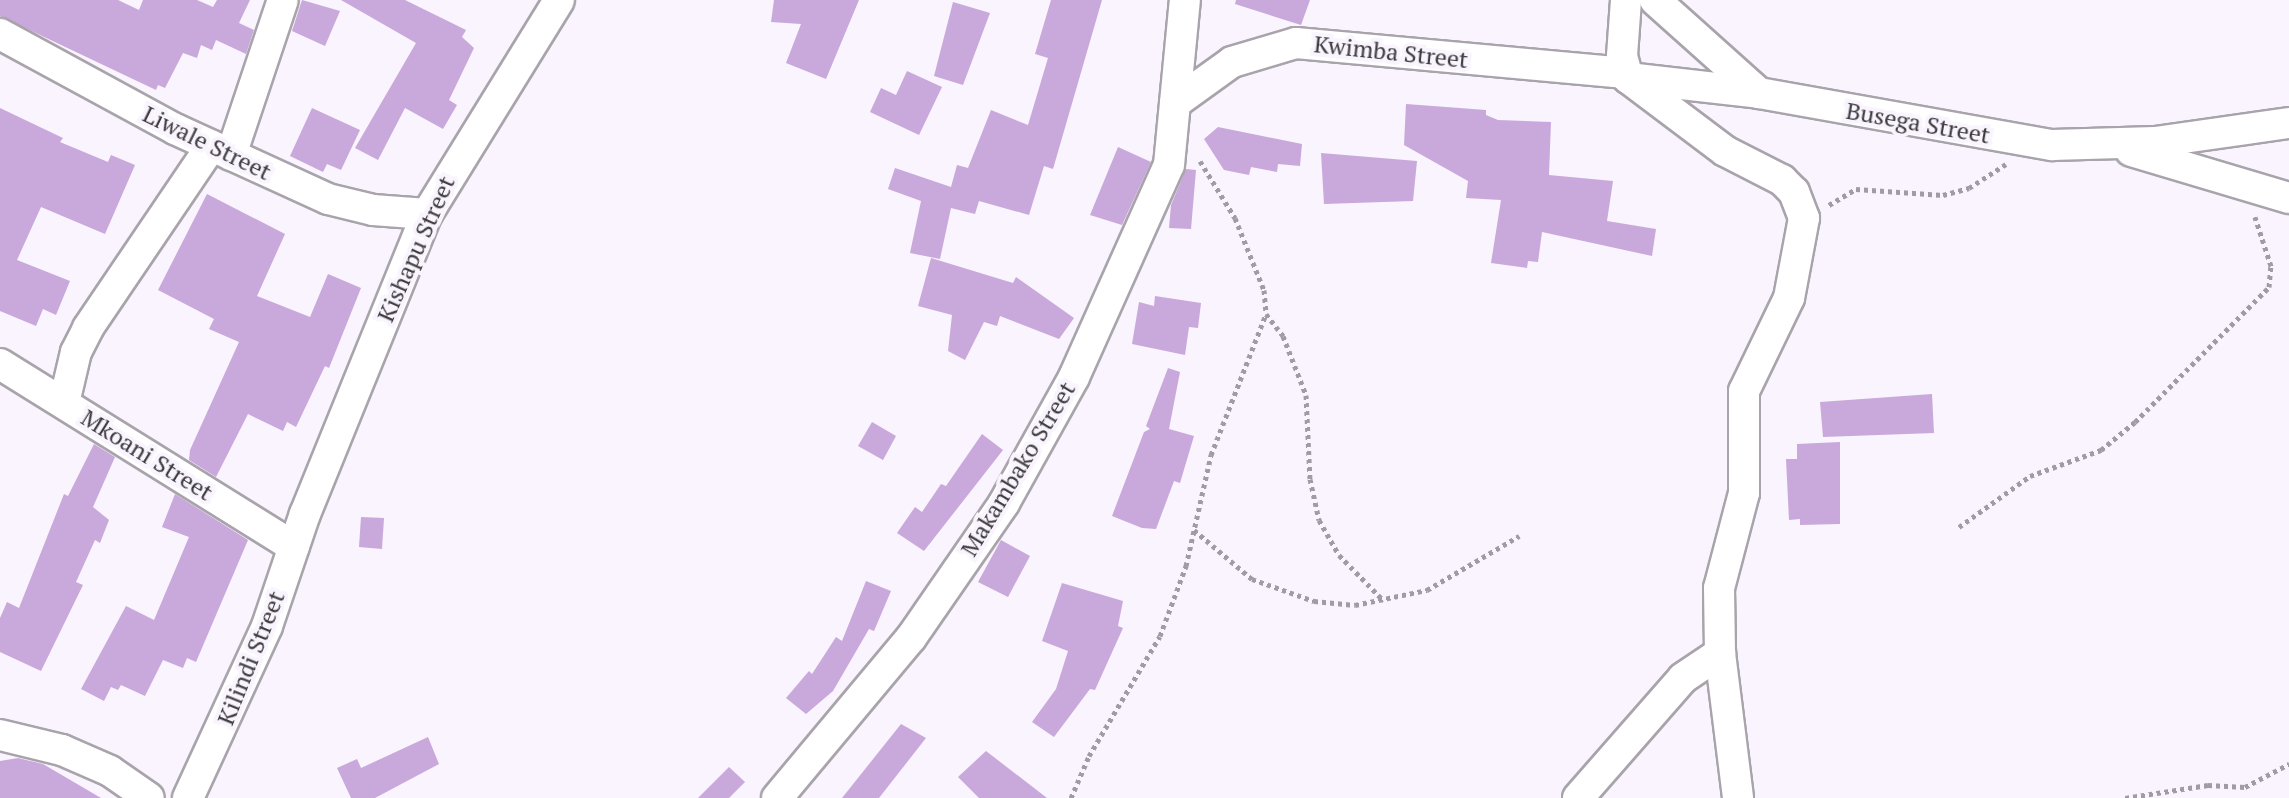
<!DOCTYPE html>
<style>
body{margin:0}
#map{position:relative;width:2289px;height:798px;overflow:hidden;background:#f9f4fd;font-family:"PT Serif",serif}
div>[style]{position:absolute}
.building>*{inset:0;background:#c9a8db}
.path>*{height:5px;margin-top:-2.5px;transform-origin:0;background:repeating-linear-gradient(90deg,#a09ca3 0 4px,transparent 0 8px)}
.roads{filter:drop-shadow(2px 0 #a9a3ab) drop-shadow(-2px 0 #a9a3ab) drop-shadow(0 2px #a9a3ab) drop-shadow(0 -2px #a9a3ab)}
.minor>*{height:30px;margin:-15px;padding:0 15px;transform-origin:15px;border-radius:15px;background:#fff}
span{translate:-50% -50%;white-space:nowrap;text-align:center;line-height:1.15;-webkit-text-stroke:8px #f9f4fd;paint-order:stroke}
.street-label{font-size:24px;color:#3d3b3e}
</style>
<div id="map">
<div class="building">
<i style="clip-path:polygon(0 0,118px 0,139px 10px,143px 0,197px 0,213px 7px,217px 0,250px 0,239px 23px,254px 30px,246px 54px,216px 40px,212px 50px,201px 45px,197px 58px,183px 53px,165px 88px,158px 85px,156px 90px,0 16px)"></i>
<i style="clip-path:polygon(302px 0,340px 11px,325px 46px,292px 31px)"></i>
<i style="clip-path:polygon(341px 0,405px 0,466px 30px,462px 37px,474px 48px,449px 100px,457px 105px,443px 129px,405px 108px,378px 160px,355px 148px,416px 43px)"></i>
<i style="clip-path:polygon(774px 0,859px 0,826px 79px,786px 63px,801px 24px,771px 22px)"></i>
<i style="clip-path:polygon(1051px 0,1102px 0,1053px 169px,1044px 166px,1029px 215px,979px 201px,975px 214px,951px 208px,940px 259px,910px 253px,921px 201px,888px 189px,895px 168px,951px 187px,957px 165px,968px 168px,991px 110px,1028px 125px,1048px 58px,1035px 54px)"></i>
<i style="clip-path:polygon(1236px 0,1310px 0,1301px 25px,1235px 4px)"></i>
<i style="clip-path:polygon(953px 2px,990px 13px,963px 85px,934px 76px)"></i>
<i style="clip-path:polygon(907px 71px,942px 87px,919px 135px,870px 112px,881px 88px,896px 95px)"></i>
<i style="clip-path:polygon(1406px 104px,1486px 110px,1486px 115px,1498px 120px,1551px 122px,1549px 175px,1613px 181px,1607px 221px,1656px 229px,1652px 256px,1542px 232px,1538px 262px,1528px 261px,1527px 268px,1491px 263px,1501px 200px,1466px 198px,1468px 181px,1404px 145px)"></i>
<i style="clip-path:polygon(0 108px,63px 138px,60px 142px,108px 162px,111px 155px,135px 165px,105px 234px,41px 207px,17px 260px,70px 281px,56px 315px,43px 309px,36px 326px,0 311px)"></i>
<i style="clip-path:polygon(312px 108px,360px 130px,341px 170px,327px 164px,323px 172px,290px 156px)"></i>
<i style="clip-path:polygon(1218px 127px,1302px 144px,1300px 166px,1278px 164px,1277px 172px,1251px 167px,1249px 175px,1224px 170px,1204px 139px)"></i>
<i style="clip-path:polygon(1118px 147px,1151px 162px,1122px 225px,1090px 215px)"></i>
<i style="clip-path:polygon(1321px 153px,1417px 161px,1413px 201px,1324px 204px)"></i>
<i style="clip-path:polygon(1186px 169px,1196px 170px,1191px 229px,1169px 228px,1171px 205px)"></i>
<i style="clip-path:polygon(207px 194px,285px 234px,257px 296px,310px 317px,328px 274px,361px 288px,329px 368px,325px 366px,296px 427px,287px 422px,283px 431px,248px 414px,216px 477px,189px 460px,190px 450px,239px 342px,209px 329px,214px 319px,158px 290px)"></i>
<i style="clip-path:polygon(931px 258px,1013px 283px,1016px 277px,1074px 318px,1059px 339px,1000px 316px,997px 326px,984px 322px,965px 360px,948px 351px,952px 315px,918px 306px)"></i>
<i style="clip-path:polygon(1155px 296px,1201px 303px,1198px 328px,1189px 327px,1185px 355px,1132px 344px,1139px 302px,1154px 306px)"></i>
<i style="clip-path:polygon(1168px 368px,1180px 372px,1169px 429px,1194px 436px,1180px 483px,1174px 481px,1156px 529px,1142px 528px,1112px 516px,1144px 432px,1150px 429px,1146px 426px)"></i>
<i style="clip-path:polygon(1932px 394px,1934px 433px,1823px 437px,1820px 402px)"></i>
<i style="clip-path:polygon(872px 422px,896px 436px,883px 460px,858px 446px)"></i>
<i style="clip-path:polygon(982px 434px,1003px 450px,924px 551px,897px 533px,915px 507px,922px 512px,941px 484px,946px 486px)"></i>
<i style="clip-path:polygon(1840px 442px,1840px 524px,1800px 525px,1800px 519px,1789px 520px,1786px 459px,1797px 459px,1797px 444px)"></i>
<i style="clip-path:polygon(94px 444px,115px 457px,93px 507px,109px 520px,100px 543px,95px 540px,76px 582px,83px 585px,41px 671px,0 652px,0 618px,7px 602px,19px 608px,64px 494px,68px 496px)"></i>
<i style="clip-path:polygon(175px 494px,248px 540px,196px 662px,187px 658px,183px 668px,163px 660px,145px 696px,121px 685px,118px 690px,111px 687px,104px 701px,81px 689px,126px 606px,154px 620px,189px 537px,162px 527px)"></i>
<i style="clip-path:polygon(361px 517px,384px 518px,382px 549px,359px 547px)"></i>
<i style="clip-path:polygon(1001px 540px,1030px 556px,1008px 597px,978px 582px)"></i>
<i style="clip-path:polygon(866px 581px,891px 591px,874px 631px,869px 629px,833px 691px,806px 714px,786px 698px,809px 671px,812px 674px,836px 637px,842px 641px)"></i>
<i style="clip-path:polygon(1062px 583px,1123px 601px,1118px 626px,1123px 628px,1095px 690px,1090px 689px,1054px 737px,1032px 722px,1056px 689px,1068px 651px,1042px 641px)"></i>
<i style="clip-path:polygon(901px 724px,926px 738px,879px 798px,842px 798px)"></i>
<i style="clip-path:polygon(428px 737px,439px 764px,375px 798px,351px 798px,337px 768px,357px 759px,361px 768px)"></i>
<i style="clip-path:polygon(986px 751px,1047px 798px,979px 798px,958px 777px)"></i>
<i style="clip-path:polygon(18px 758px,43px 764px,101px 798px,0 798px,0 761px)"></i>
<i style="clip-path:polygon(729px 767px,745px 782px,729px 798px,698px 798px)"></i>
</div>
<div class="path">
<i style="left:1200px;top:161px;width:67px;rotate:58.4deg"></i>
<i style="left:1235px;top:218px;width:78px;rotate:68.1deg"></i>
<i style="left:1264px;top:290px;width:24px;rotate:85deg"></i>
<i style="left:1266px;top:314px;width:28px;rotate:52deg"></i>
<i style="left:1283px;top:336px;width:63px;rotate:68.7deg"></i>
<i style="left:1306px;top:395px;width:84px;rotate:87.3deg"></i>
<i style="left:1310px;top:479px;width:42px;rotate:77.6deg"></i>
<i style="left:1319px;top:520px;width:40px;rotate:60.3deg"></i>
<i style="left:1339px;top:555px;width:64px;rotate:45.6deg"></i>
<i style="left:1829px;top:205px;width:31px;rotate:-31deg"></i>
<i style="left:1856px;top:189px;width:87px;rotate:3.9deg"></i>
<i style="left:1943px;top:195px;width:27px;rotate:-15deg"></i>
<i style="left:1969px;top:188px;width:44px;rotate:-33deg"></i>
<i style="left:1959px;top:527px;width:87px;rotate:-35.7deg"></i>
<i style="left:2030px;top:476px;width:76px;rotate:-20.1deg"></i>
<i style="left:2101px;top:450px;width:44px;rotate:-39.5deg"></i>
<i style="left:2135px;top:422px;width:190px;rotate:-45.2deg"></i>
<i style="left:2269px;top:287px;width:21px;rotate:-85deg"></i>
<i style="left:2271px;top:266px;width:52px;rotate:-108.1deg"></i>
<i style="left:1194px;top:530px;width:76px;rotate:40.2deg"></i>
<i style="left:1252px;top:579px;width:66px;rotate:19.5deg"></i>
<i style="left:1314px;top:601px;width:41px;rotate:5.6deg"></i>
<i style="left:1355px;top:605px;width:74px;rotate:-11.8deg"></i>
<i style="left:1427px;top:590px;width:107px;rotate:-30.4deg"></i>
<i style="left:1071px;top:798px;width:46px;rotate:-66.8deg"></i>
<i style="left:1089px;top:756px;width:139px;rotate:-59.4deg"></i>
<i style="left:1160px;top:636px;width:75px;rotate:-69.6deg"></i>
<i style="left:1186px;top:566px;width:114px;rotate:-77.3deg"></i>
<i style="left:1211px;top:455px;width:151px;rotate:-68.7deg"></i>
<i style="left:2125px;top:798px;width:84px;rotate:-8.9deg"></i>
<i style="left:2208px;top:785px;width:37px;rotate:3deg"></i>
<i style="left:2245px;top:787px;width:50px;rotate:-27.6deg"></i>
</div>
<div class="roads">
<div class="minor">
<i style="left:1626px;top:0;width:56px;rotate:94.1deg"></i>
<i style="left:1622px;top:56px;width:23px;rotate:75deg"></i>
<i style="left:1628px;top:78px;width:132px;rotate:6.5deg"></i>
<i style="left:1759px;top:93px;width:298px;rotate:10.1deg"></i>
<i style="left:2052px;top:145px;width:103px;rotate:-1.7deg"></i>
<i style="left:2155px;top:142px;width:135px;rotate:-8.1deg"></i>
<i style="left:1655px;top:0;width:140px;rotate:41.8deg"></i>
<i style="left:0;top:34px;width:199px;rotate:28.5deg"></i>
<i style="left:175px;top:129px;width:168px;rotate:24.6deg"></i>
<i style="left:328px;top:199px;width:46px;rotate:13.7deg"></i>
<i style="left:373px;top:210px;width:54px;rotate:4.2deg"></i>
<i style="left:1628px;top:78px;width:121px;rotate:37deg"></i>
<i style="left:1725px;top:151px;width:64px;rotate:27deg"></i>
<i style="left:1782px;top:180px;width:17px;rotate:45deg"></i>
<i style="left:1794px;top:192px;width:28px;rotate:69deg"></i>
<i style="left:1804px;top:218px;width:81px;rotate:100.6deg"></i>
<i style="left:1789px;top:298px;width:103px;rotate:115.8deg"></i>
<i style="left:1744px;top:391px;width:102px;rotate:90deg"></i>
<i style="left:1744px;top:493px;width:98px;rotate:104.7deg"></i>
<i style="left:1719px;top:588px;width:65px;rotate:89.1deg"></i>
<i style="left:1720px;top:653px;width:146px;rotate:82.9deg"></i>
<i style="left:1175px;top:103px;width:70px;rotate:-35.7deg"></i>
<i style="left:1232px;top:62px;width:67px;rotate:-16.5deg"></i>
<i style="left:1296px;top:43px;width:328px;rotate:5.2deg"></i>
<i style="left:2131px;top:151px;width:165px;rotate:16.6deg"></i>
<i style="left:231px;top:155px;width:163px;rotate:-71.5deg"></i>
<i style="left:0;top:364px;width:346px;rotate:31.9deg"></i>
<i style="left:64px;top:403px;width:52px;rotate:-76.8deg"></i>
<i style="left:76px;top:352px;width:27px;rotate:-63deg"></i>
<i style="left:88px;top:328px;width:220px;rotate:-55.9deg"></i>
<i style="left:0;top:735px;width:64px;rotate:13.6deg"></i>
<i style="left:62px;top:750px;width:52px;rotate:23.6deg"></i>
<i style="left:110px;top:771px;width:47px;rotate:34.7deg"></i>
<i style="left:188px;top:798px;width:189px;rotate:-65.3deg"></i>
<i style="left:267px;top:626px;width:118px;rotate:-71.3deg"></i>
<i style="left:305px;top:514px;width:324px;rotate:-67.9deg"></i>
<i style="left:427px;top:214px;width:251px;rotate:-58.3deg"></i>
<i style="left:777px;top:798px;width:209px;rotate:-50.1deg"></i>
<i style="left:911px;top:638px;width:164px;rotate:-55.4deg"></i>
<i style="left:1004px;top:503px;width:144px;rotate:-60.9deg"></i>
<i style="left:1074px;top:377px;width:232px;rotate:-65.9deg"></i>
<i style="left:1169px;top:165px;width:166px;rotate:-84.5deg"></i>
<i style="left:1578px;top:798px;width:159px;rotate:-48.8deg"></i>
<i style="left:1683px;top:678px;width:45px;rotate:-34deg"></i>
</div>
</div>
<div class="street-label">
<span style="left:1391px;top:52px;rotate:6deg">Kwimba Street</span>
<span style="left:1918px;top:123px;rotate:10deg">Busega Street</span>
<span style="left:207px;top:143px;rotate:26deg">Liwale Street</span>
<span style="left:416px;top:249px;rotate:-66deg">Kishapu Street</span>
<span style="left:147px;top:455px;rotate:32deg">Mkoani Street</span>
<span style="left:1018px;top:469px;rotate:-59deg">Makambako Street</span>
<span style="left:251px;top:658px;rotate:-68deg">Kilindi Street</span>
</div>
</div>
